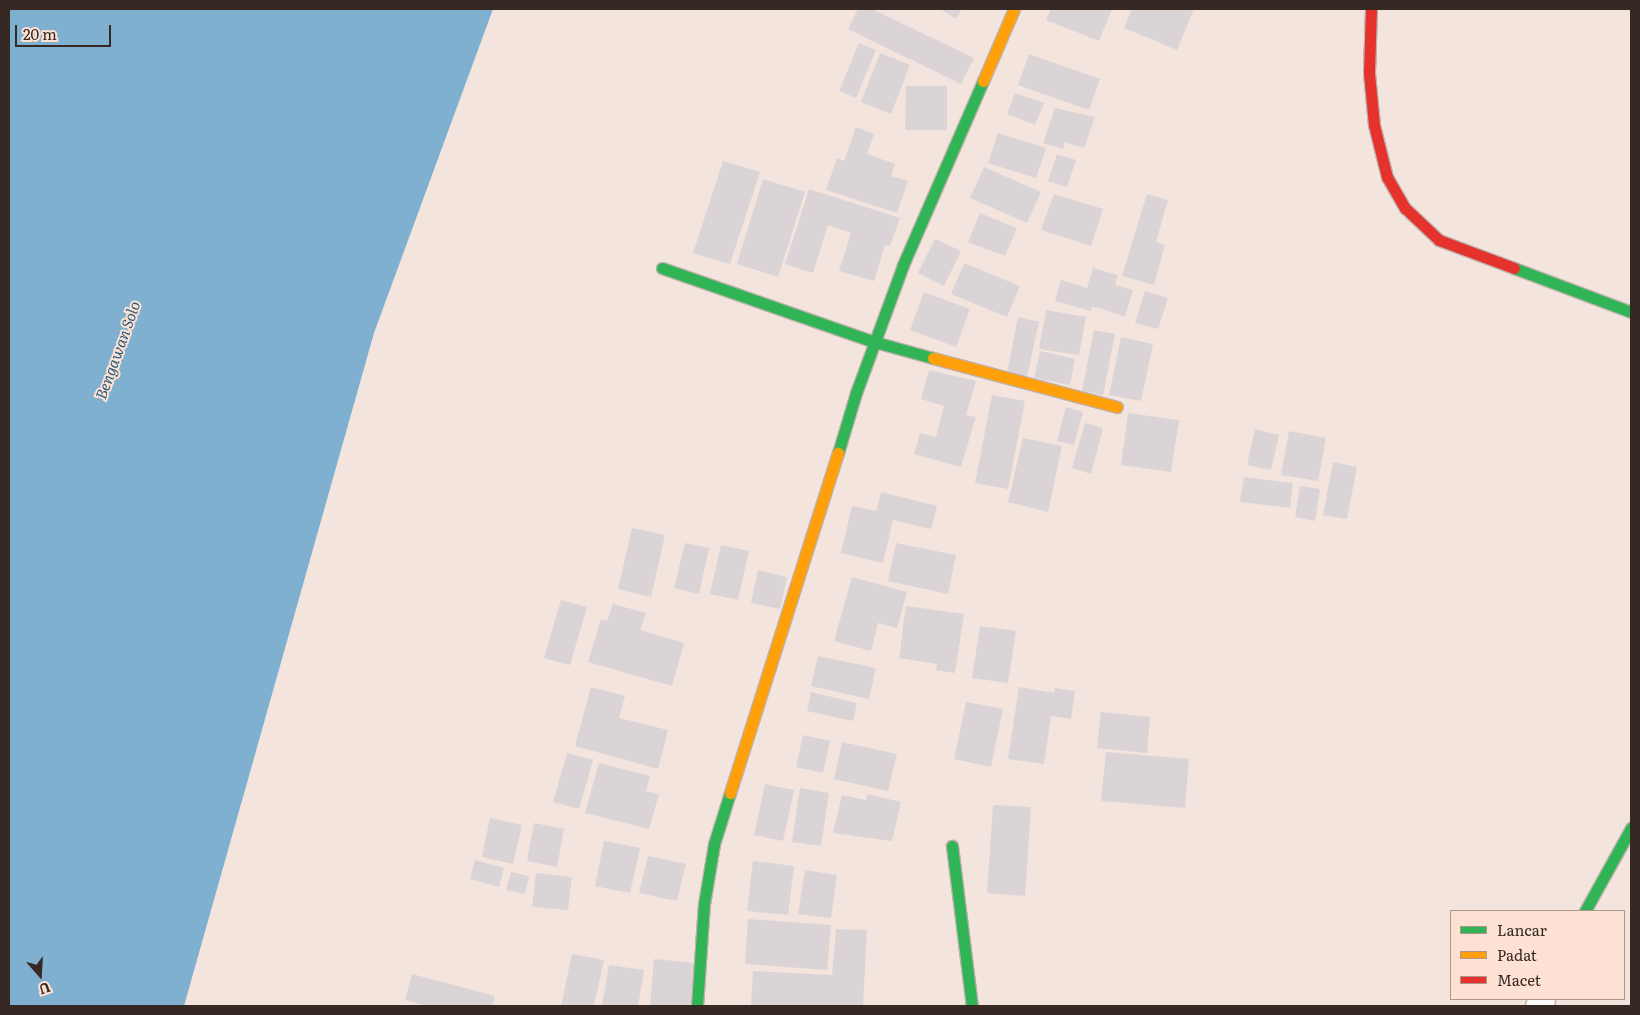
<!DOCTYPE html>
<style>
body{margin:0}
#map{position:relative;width:1640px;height:1015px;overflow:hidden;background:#f3e4dd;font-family:Literata,serif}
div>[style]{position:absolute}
.water>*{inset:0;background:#80b0cf}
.building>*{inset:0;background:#dbd4d7}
.roads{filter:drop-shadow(1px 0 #bfb2ac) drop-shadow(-1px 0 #bfb2ac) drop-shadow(0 1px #bfb2ac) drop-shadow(0 -1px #bfb2ac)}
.street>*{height:25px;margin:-12.5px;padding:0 12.5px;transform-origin:12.5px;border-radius:12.5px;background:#fdfbfa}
.fast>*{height:11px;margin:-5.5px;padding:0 5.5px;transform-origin:5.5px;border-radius:5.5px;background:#30b455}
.slow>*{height:11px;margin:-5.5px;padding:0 5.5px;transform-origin:5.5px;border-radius:5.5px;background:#ff9f0a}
.jam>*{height:11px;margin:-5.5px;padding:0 5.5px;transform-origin:5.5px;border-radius:5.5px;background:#e5322d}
span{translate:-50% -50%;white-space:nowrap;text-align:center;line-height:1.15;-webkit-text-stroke:4px #fde1d3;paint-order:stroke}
.water-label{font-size:15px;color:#265c7e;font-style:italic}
.frame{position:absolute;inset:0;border:10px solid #362923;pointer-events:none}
.legend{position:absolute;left:1450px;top:910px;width:175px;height:90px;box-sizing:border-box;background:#fde1d3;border:1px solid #ad978d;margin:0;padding:6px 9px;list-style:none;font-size:15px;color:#362923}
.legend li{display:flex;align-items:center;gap:10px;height:25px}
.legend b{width:25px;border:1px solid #ad978d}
.north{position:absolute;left:15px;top:950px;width:50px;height:50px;-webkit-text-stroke:4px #fde1d3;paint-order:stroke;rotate:161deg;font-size:14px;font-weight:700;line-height:20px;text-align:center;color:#362923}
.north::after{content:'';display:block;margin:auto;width:18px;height:22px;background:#362923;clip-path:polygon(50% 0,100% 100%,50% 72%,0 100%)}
.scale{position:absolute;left:15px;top:25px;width:96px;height:22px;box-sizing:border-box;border:2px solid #362923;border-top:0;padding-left:6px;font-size:15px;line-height:18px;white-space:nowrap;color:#362923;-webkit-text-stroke:4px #fde1d3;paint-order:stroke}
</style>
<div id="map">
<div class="water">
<i style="clip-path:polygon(9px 9px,493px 9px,374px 333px,184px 1006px,9px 1006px)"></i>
</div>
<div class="building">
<i style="clip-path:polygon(858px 9px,872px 9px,974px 58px,961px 84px,848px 29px)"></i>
<i style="clip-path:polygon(940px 9px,962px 9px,956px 19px)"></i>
<i style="clip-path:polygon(1051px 9px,1112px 9px,1099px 41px,1046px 20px)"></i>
<i style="clip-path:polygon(1132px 9px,1194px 9px,1177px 50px,1124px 28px)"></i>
<i style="clip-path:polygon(859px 43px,876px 50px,856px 98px,839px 91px)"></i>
<i style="clip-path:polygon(880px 53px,910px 65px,891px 114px,861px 102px)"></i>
<i style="clip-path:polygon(1029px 54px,1100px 79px,1089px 110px,1018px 85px)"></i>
<i style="clip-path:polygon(906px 86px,947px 86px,947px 130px,905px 130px)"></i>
<i style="clip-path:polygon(1015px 93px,1044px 103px,1035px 125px,1007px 114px)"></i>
<i style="clip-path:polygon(1055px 108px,1095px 117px,1084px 148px,1065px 142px,1063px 149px,1043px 143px)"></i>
<i style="clip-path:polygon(856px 127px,874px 134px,867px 154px,895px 164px,891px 176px,908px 181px,897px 213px,826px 190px,837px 158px,844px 161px)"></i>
<i style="clip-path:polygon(998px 133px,1046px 148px,1036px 178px,988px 163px)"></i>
<i style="clip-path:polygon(1057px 154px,1076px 160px,1067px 187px,1048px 181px)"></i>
<i style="clip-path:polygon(723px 161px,760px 172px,730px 264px,693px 253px)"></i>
<i style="clip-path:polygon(984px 167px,1041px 192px,1027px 223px,970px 198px)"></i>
<i style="clip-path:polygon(763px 179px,805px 192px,778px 277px,737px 264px)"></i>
<i style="clip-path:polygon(809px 189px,900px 218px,890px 246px,885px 245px,874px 281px,839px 271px,851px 233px,828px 225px,813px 273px,785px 264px)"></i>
<i style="clip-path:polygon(1054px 194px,1103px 209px,1091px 246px,1041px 230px)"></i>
<i style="clip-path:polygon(1147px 194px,1168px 200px,1156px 242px,1165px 245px,1154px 285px,1122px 276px)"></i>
<i style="clip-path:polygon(980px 213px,1017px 228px,1005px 256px,968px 242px)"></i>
<i style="clip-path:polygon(935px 239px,961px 251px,944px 286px,918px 273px)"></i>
<i style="clip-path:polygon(964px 263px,1020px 286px,1007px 317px,951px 294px)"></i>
<i style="clip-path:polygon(1093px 268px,1118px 275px,1115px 285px,1133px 290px,1125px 317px,1100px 308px,1092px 307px,1091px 311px,1055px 301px,1061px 280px,1087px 288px)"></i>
<i style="clip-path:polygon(1145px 291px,1168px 298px,1158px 329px,1135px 323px)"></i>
<i style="clip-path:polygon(924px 292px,970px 309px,956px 347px,910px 330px)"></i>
<i style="clip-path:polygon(1046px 310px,1086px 317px,1079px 355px,1039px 349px)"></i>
<i style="clip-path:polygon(1018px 317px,1039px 322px,1027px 377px,1007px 373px)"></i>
<i style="clip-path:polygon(1094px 330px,1115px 334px,1103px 395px,1082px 391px)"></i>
<i style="clip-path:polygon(1121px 337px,1153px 344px,1141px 401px,1109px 395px)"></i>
<i style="clip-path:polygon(1040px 351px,1075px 359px,1070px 385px,1034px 378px)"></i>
<i style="clip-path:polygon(929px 370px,976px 381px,966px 415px,976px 417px,961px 467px,914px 454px,920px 433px,936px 437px,944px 406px,921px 399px)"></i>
<i style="clip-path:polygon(992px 395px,1025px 401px,1008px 489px,975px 483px)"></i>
<i style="clip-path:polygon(1066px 407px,1083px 412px,1074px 445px,1057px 441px)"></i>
<i style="clip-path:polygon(1128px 413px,1179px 420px,1171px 472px,1121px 465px)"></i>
<i style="clip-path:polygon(1085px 423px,1103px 428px,1091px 474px,1072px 468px)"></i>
<i style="clip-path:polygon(1255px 429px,1279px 435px,1271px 470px,1247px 465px)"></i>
<i style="clip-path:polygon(1289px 431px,1326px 438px,1318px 481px,1281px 475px)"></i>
<i style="clip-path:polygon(1023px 438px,1062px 446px,1048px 512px,1008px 502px)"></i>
<i style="clip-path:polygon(1333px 462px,1357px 467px,1347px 519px,1323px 515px)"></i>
<i style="clip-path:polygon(1244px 477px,1293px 483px,1290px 508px,1240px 502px)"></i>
<i style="clip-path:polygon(1300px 486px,1320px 489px,1315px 521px,1295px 517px)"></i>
<i style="clip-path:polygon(881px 492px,937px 506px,931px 529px,893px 520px,883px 563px,841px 553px,852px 506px,876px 511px)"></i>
<i style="clip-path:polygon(632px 528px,665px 535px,651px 597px,618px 589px)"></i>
<i style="clip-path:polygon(685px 543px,709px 548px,699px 594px,674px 588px)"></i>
<i style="clip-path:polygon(896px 543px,956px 555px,948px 594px,888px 581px)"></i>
<i style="clip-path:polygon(721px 545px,749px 551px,738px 600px,710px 594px)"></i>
<i style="clip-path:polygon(758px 570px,787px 577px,780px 609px,751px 603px)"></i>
<i style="clip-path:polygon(852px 577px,907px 592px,897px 628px,878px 623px,871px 651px,834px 641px)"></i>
<i style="clip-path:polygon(561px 600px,587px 607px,570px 665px,544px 658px)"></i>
<i style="clip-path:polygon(613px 604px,646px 613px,640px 630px,684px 643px,672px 686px,588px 662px,601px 619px,607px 621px)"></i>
<i style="clip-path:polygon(906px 606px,964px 614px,955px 673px,936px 670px,937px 664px,899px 658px)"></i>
<i style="clip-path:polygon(980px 626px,1016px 631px,1008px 683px,972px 678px)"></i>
<i style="clip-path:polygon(818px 656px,876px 668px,869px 699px,811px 686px)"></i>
<i style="clip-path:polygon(591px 687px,625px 696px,619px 718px,668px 730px,658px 769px,575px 746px)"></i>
<i style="clip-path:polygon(1019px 687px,1054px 693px,1055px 688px,1075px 691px,1071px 719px,1051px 716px,1044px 764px,1008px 759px)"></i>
<i style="clip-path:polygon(811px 692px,857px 703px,853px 721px,807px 711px)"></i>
<i style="clip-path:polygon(966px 702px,1003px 709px,991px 767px,954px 759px)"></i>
<i style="clip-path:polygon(1101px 712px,1150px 717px,1147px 753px,1097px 748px)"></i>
<i style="clip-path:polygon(803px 735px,830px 741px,823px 773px,796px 767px)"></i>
<i style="clip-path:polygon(842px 742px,897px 754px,888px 791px,834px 779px)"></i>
<i style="clip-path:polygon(1106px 752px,1189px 759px,1185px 808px,1101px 801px)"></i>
<i style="clip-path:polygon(567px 753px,593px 760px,579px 809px,553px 802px)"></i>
<i style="clip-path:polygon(599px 763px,650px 776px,646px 791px,659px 794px,649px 829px,585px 813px)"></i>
<i style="clip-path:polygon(765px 784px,794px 790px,783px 841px,754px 835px)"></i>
<i style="clip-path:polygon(800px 788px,829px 793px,821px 846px,792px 842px)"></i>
<i style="clip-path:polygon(867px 794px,901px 802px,892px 841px,833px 833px,842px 795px,866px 800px)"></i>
<i style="clip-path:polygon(993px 805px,1031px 807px,1025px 896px,987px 893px)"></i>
<i style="clip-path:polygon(490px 818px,522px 825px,513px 864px,482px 857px)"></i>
<i style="clip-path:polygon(534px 823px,564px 829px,557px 867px,527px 861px)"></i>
<i style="clip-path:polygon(604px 841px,640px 848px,630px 893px,595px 886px)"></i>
<i style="clip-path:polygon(648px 856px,686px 864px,677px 901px,639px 893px)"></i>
<i style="clip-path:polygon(475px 860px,504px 868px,499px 887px,470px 879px)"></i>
<i style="clip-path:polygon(753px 861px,794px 866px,788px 915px,747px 911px)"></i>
<i style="clip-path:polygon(805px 870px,837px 875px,831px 918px,798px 914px)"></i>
<i style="clip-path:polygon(511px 872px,529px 876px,525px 894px,506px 890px)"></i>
<i style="clip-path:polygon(536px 873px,572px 877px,568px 910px,532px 907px)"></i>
<i style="clip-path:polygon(748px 919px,831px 925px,827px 970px,745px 964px)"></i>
<i style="clip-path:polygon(836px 929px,867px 930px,863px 1006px,751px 1006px,753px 971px,832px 975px)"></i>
<i style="clip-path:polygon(572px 954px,604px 960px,594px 1006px,561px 1006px)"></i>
<i style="clip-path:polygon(654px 959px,696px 963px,692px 1006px,650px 1006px)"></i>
<i style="clip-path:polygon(609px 965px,644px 970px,638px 1006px,602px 1006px)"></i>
<i style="clip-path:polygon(412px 974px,495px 996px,492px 1006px,427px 1006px,405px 1000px)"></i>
</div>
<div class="roads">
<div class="street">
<i style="left:1538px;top:1006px;width:8px;rotate:-60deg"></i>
</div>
<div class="fast">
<i style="left:662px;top:268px;width:225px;rotate:19.2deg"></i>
<i style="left:875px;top:342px;width:60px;rotate:15.4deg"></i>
<i style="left:1514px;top:268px;width:125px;rotate:20.6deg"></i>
<i style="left:838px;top:453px;width:63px;rotate:-73.3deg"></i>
<i style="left:856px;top:393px;width:136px;rotate:-69.8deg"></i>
<i style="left:903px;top:265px;width:201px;rotate:-66.5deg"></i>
<i style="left:952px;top:846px;width:161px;rotate:82.9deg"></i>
<i style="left:1585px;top:911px;width:95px;rotate:-61deg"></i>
<i style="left:697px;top:1006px;width:102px;rotate:-86.1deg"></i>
<i style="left:704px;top:904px;width:61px;rotate:-80.5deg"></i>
<i style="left:714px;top:844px;width:53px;rotate:-72.6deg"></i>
</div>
<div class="slow">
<i style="left:983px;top:81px;width:78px;rotate:-66.7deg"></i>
<i style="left:933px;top:358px;width:190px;rotate:14.9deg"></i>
<i style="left:730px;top:793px;width:357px;rotate:-72.4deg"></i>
</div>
<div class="jam">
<i style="left:1371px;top:9px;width:64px;rotate:91.8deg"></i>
<i style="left:1369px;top:73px;width:52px;rotate:84.5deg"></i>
<i style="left:1374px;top:125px;width:54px;rotate:76deg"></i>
<i style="left:1387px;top:177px;width:36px;rotate:60deg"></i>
<i style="left:1405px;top:208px;width:47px;rotate:43.3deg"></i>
<i style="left:1439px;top:240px;width:80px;rotate:20.5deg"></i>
</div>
</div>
<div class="water-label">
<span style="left:117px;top:350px;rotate:-70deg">Bengawan Solo</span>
</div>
<div class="frame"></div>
<ul class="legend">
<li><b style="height:6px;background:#30b455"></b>Lancar</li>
<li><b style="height:6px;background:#ff9f0a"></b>Padat</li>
<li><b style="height:6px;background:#e5322d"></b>Macet</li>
</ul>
<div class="north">U</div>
<div class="scale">20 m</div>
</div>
